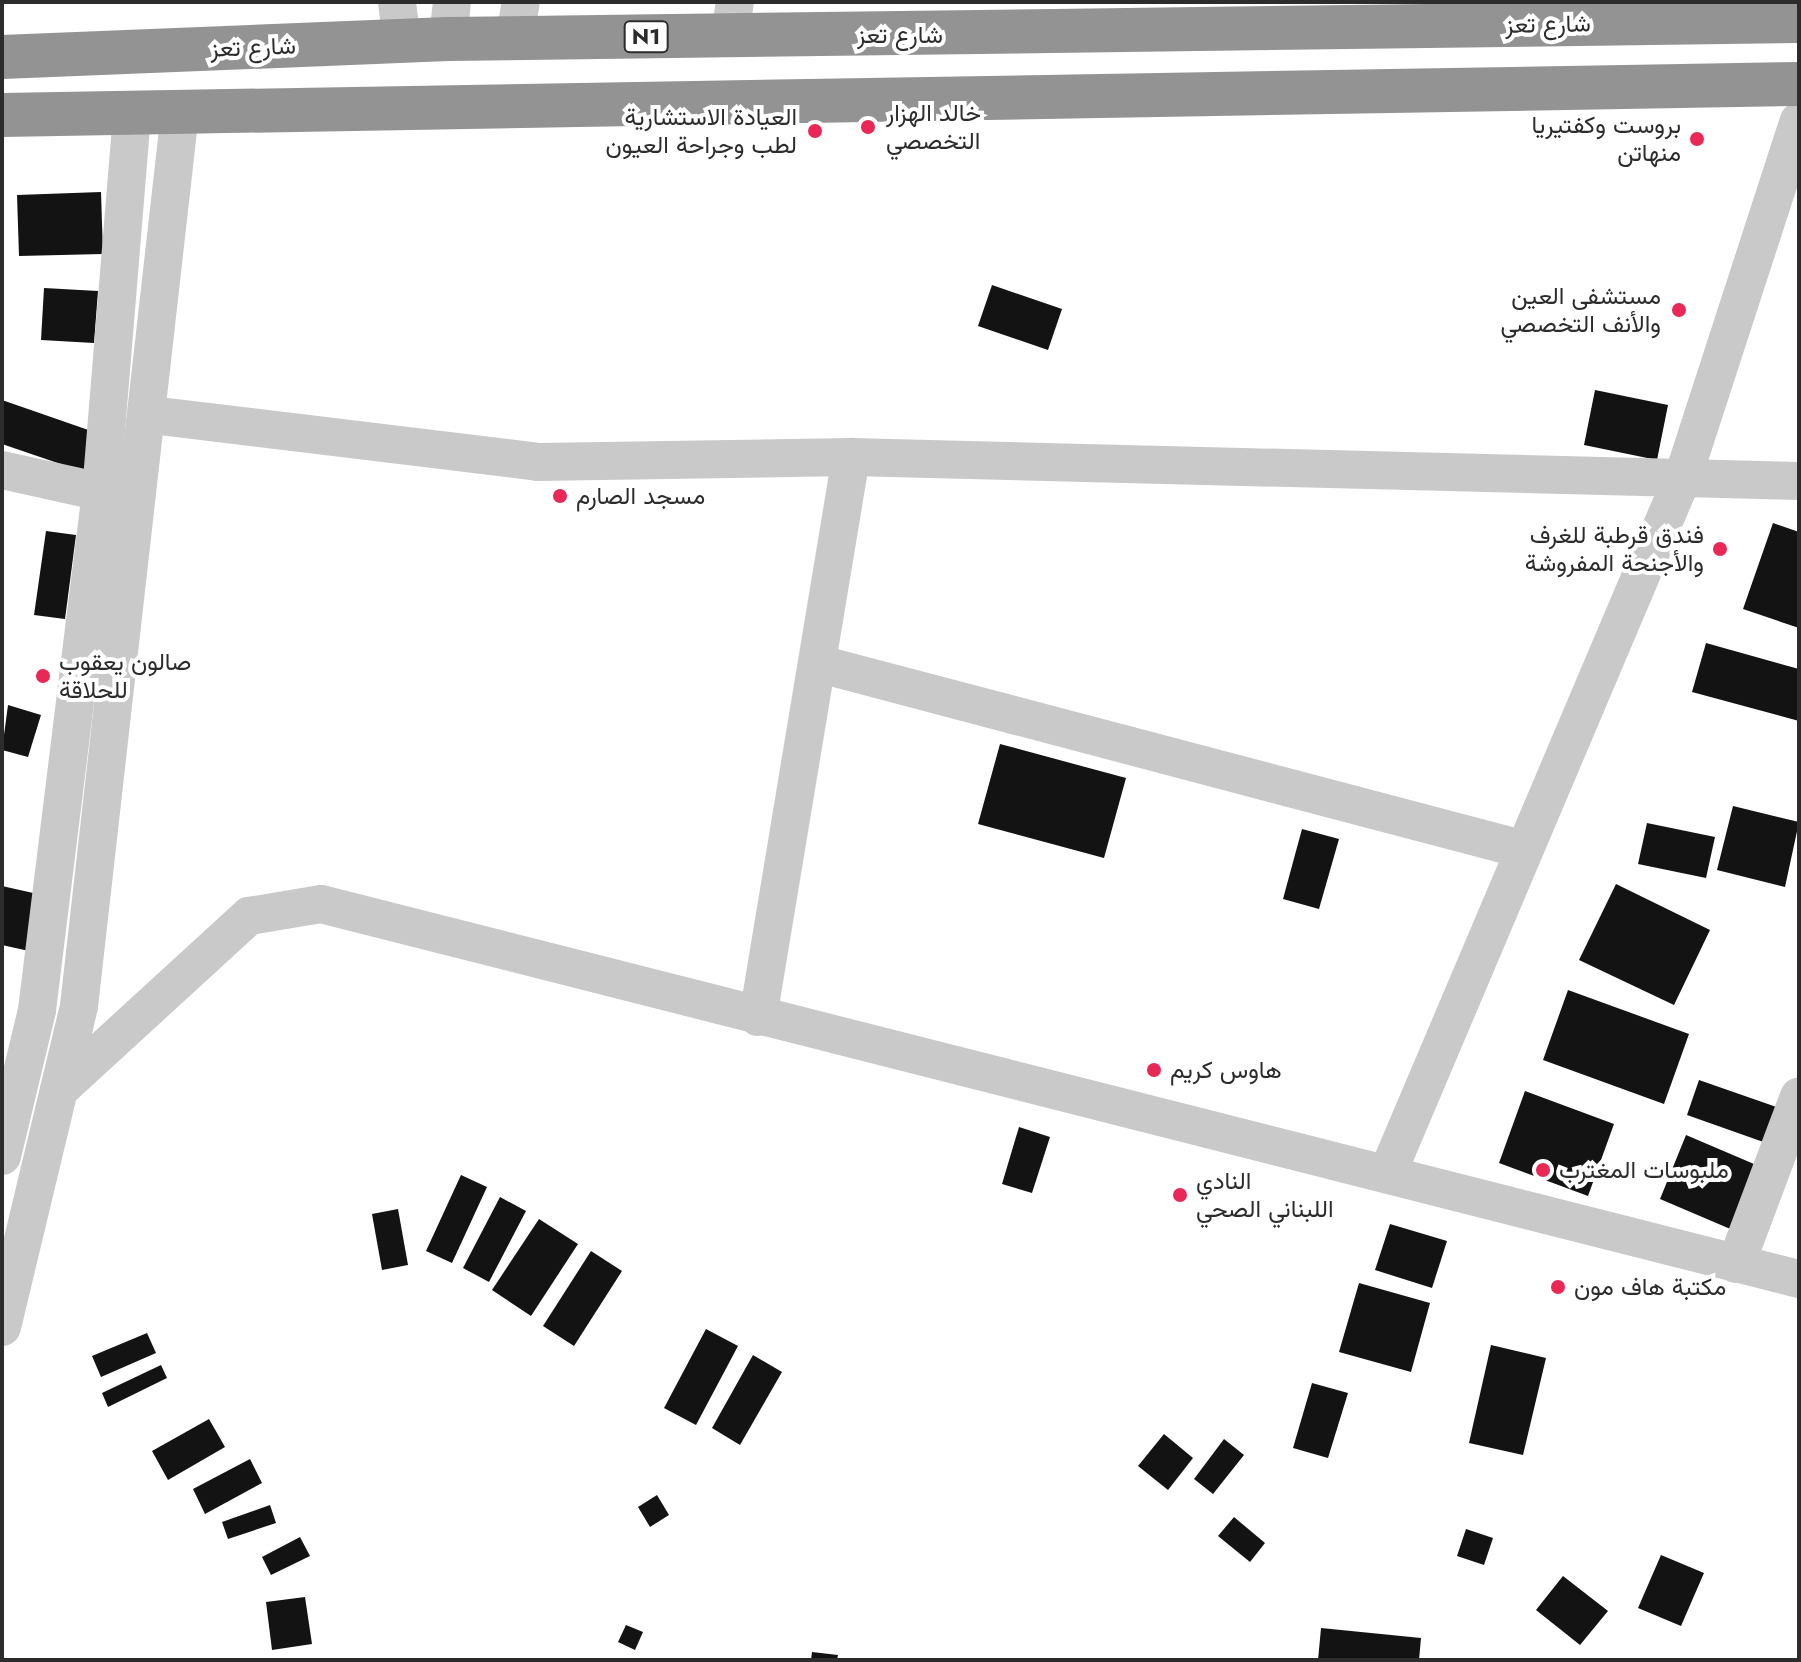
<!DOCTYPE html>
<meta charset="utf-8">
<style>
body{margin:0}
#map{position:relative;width:1801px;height:1662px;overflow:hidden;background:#fff;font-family:Jost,Vazirmatn,sans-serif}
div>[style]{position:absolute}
.building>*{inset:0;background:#131313}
.minor>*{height:38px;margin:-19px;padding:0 19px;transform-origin:19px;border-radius:19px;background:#c9c9c9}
.highway>*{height:44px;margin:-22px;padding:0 22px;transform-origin:22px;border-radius:22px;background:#939393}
.dots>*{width:22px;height:22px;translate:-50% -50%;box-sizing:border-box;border:4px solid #fff;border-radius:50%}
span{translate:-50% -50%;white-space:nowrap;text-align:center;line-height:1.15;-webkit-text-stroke:8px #fff;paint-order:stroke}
.shield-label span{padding:2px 6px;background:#fff;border:2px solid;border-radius:6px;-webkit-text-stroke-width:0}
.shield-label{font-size:22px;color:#2c2c2c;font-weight:700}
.street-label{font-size:24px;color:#2c2c2c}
.poi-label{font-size:24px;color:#2c2c2c}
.left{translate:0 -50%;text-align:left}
.right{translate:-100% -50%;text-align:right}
.frame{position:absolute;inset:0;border:4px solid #2c2c2c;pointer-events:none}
</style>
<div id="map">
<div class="building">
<i style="clip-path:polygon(101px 192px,103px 254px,19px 256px,17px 195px)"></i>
<i style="clip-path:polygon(992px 285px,1062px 309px,1048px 350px,978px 326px)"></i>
<i style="clip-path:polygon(44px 288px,98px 291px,94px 343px,41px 340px)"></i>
<i style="clip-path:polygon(1595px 390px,1668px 405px,1657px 460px,1584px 445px)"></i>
<i style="clip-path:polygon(2px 400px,97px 433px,84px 472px,2px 444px)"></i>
<i style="clip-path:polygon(1773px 523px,1799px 532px,1799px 628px,1743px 609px)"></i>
<i style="clip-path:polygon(46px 531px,76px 535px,65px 619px,34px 615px)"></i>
<i style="clip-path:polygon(1706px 643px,1799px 669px,1799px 721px,1692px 692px)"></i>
<i style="clip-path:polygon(8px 705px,41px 715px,28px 757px,2px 750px)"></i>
<i style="clip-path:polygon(1000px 744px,1126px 778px,1104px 858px,978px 824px)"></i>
<i style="clip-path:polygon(1733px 806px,1799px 822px,1785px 887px,1717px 870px)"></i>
<i style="clip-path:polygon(1647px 823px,1715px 837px,1706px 878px,1638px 864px)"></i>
<i style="clip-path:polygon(1302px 829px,1339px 839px,1319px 909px,1283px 899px)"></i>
<i style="clip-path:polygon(1616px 884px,1710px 930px,1674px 1005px,1579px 960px)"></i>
<i style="clip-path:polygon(2px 886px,42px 895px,29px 951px,2px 945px)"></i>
<i style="clip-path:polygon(1568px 990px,1689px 1034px,1664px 1104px,1543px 1060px)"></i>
<i style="clip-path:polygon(1699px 1080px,1782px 1109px,1769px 1144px,1687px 1115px)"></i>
<i style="clip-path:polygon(1525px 1091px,1614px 1124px,1588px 1196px,1499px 1163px)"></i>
<i style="clip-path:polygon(1019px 1127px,1050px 1137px,1032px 1193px,1002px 1184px)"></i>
<i style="clip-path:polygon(1686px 1135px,1761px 1167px,1735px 1231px,1660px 1199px)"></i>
<i style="clip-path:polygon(461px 1175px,487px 1187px,452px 1263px,426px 1251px)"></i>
<i style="clip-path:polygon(500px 1197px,526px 1211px,489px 1282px,463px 1268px)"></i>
<i style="clip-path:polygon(398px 1209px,408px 1265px,382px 1270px,372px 1214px)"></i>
<i style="clip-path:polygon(539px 1219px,578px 1244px,531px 1316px,492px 1290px)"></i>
<i style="clip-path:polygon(1390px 1224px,1447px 1241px,1432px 1288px,1375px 1270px)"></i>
<i style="clip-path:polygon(591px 1251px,622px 1271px,574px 1346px,543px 1326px)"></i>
<i style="clip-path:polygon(1359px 1283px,1430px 1303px,1411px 1372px,1339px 1352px)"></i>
<i style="clip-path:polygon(706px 1329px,738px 1346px,696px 1425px,664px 1408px)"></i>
<i style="clip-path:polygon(147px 1333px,156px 1353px,101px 1377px,92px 1356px)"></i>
<i style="clip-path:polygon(1491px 1345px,1546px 1358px,1523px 1455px,1469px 1443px)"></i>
<i style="clip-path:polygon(753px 1355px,782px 1372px,740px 1445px,712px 1428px)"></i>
<i style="clip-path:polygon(161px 1365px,167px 1378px,108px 1407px,102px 1393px)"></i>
<i style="clip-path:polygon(1312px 1383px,1348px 1393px,1328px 1458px,1293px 1448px)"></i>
<i style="clip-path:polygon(209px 1419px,225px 1447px,168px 1480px,152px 1451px)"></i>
<i style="clip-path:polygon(1164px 1434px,1193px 1458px,1168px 1490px,1138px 1466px)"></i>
<i style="clip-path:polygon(1224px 1439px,1244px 1455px,1213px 1494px,1194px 1479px)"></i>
<i style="clip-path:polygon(250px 1459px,262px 1483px,205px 1514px,193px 1489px)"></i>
<i style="clip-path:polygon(657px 1495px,669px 1515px,650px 1527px,638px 1507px)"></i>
<i style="clip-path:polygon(270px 1505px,276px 1523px,228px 1539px,222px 1522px)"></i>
<i style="clip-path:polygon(1234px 1517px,1265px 1543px,1250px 1562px,1218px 1536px)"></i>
<i style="clip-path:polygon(1466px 1529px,1493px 1538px,1484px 1565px,1457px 1556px)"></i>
<i style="clip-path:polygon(300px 1537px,310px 1556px,271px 1575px,262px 1557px)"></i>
<i style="clip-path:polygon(1661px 1555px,1704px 1573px,1681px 1626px,1638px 1608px)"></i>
<i style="clip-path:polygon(1563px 1576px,1608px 1611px,1580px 1645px,1536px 1610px)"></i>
<i style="clip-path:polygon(305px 1597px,312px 1644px,272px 1650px,266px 1602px)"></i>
<i style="clip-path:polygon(626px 1625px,643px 1632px,635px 1650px,618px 1642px)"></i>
<i style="clip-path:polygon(1321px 1628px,1421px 1638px,1419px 1660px,1318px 1660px)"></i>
<i style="clip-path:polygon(812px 1652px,838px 1655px,837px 1660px,811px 1660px)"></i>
</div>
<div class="minor">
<i style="left:397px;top:2px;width:39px;rotate:83deg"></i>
<i style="left:730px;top:36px;width:34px;rotate:-82deg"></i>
<i style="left:515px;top:38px;width:36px;rotate:-81deg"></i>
<i style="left:448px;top:39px;width:37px;rotate:-84deg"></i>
<i style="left:151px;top:415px;width:390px;rotate:6.9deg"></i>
<i style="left:538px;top:462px;width:313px;rotate:-0.9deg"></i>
<i style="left:851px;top:457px;width:948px;rotate:1.45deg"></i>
<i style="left:2px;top:470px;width:101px;rotate:12.5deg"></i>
<i style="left:820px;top:664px;width:725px;rotate:14.78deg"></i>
<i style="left:758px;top:1017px;width:568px;rotate:-80.57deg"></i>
<i style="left:59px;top:1090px;width:258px;rotate:-42.5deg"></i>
<i style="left:249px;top:916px;width:73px;rotate:-9.5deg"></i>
<i style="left:321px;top:904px;width:1525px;rotate:14.24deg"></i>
<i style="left:2px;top:1156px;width:150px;rotate:-76.5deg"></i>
<i style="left:37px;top:1010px;width:522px;rotate:-82.96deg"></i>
<i style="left:101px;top:492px;width:380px;rotate:-85.3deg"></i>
<i style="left:1388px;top:1172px;width:758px;rotate:-67.02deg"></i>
<i style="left:1684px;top:474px;width:371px;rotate:-72deg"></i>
<i style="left:1736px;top:1264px;width:179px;rotate:-69.4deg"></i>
<i style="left:2px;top:1327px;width:330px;rotate:-76.5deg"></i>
<i style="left:79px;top:1006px;width:900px;rotate:-83.55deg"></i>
</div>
<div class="highway">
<i style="left:2px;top:57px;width:446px;rotate:-2.3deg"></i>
<i style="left:448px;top:39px;width:1351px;rotate:-0.76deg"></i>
<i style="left:2px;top:115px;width:1797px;rotate:-0.99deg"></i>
</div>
<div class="dots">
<i style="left:868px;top:127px;background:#e92856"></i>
<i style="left:815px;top:131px;background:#e92856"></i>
<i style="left:1697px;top:139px;background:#e92856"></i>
<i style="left:1679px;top:310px;background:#e92856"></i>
<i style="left:560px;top:496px;background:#e92856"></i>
<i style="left:1720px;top:549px;background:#e92856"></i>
<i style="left:43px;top:676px;background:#e92856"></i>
<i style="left:1154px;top:1070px;background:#e92856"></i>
<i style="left:1543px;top:1170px;background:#e92856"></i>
<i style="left:1180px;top:1195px;background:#e92856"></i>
<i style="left:1558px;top:1287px;background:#e92856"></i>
</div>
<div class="shield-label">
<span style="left:646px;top:37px">N1</span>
</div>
<div class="street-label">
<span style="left:1548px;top:24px;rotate:-1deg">شارع تعز</span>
<span style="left:900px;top:35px">شارع تعز</span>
<span style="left:253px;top:47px;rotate:-2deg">شارع تعز</span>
</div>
<div class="poi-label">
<span class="left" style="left:886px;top:127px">خالد الهزار<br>التخصصي</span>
<span class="right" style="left:797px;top:131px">العيادة الاستشارية<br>لطب وجراحة العيون</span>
<span class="right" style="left:1681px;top:139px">بروست وكفتيريا<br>منهاتن</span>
<span class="right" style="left:1661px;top:310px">مستشفى العين<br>والأنف التخصصي</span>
<span class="left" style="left:576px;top:496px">مسجد الصارم</span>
<span class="right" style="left:1704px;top:549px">فندق قرطبة للغرف<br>والأجنحة المفروشة</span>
<span class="left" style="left:59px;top:676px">صالون يعقوب<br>للحلاقة</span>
<span class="left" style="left:1170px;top:1070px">هاوس كريم</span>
<span class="left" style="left:1559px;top:1170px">ملبوسات المغترب</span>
<span class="left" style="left:1196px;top:1195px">النادي<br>اللبناني الصحي</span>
<span class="left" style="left:1574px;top:1287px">مكتبة هاف مون</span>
</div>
<div class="frame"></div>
</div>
